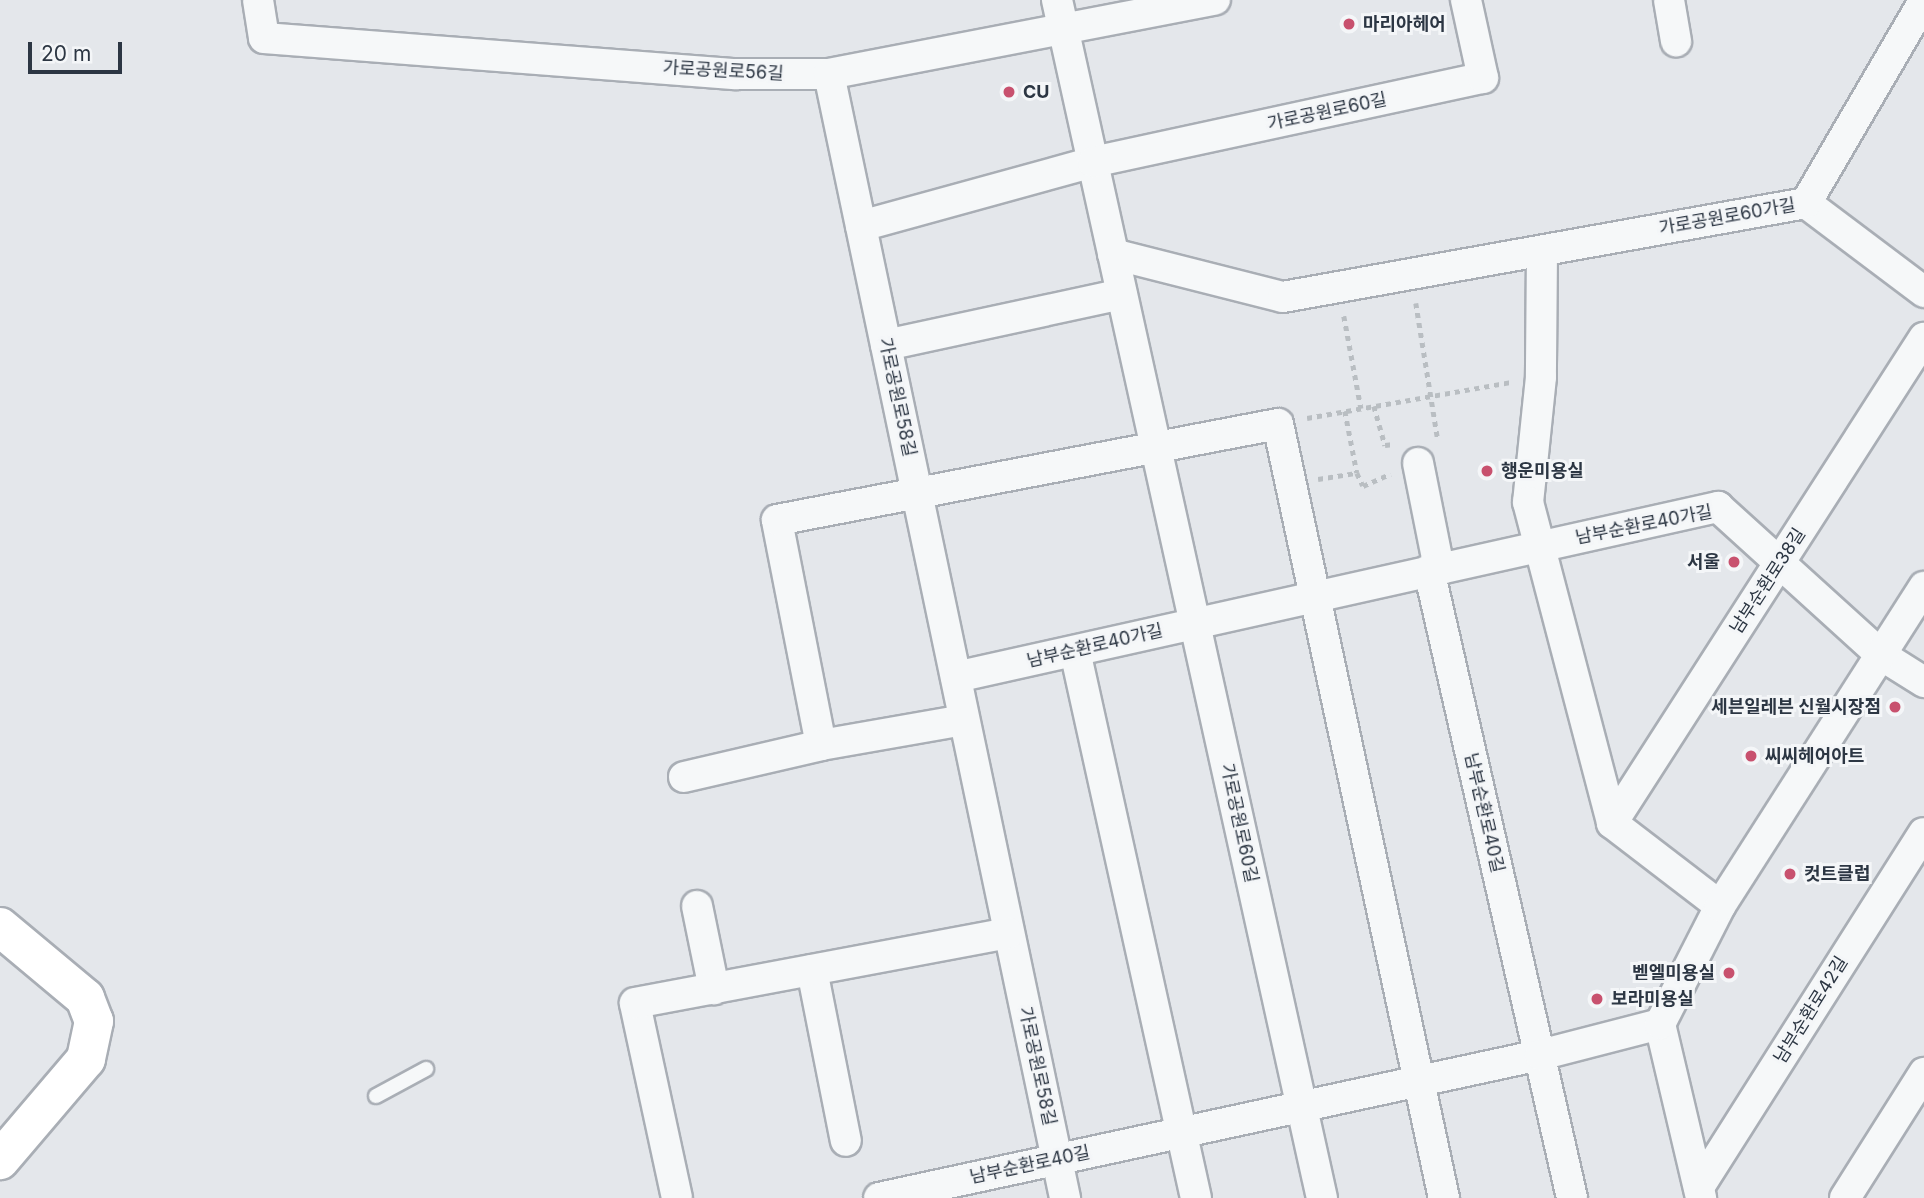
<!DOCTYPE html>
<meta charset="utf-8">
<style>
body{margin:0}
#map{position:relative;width:1924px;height:1198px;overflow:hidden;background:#e4e7eb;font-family:Inter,"Noto Sans KR",sans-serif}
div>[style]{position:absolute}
.path>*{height:4.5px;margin-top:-2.25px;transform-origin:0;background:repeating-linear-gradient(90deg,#b9bec2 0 5px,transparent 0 10px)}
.roads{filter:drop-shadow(2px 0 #a9aeb5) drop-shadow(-2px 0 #a9aeb5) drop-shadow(0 2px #a9aeb5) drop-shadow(0 -2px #a9aeb5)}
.lane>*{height:14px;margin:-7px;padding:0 7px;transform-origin:7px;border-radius:7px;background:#f6f8f9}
.street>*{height:30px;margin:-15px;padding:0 15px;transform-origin:15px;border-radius:15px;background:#f6f8f9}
.secondary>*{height:38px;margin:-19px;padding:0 19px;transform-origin:19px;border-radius:19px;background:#fff}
.dots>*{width:19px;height:19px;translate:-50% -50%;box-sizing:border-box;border:4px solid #f4f6f8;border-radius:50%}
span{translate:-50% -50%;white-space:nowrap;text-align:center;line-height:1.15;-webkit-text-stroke:6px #f4f6f8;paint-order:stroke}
.poi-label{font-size:18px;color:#2c3643;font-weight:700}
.left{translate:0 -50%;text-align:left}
.right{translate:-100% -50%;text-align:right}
.street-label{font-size:18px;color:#2c3643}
.scale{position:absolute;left:28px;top:42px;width:94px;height:32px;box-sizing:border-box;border:4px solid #2c3643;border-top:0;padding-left:9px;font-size:21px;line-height:24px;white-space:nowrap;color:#2c3643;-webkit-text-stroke:5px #f4f6f8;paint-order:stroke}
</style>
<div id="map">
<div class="path">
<i style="left:1416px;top:303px;width:139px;rotate:80.9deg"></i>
<i style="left:1344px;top:316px;width:94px;rotate:79.5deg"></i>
<i style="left:1374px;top:406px;width:41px;rotate:74.2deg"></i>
<i style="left:1385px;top:445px;width:9px;rotate:-6deg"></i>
<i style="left:1345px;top:411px;width:63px;rotate:79deg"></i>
<i style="left:1307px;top:418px;width:208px;rotate:-10deg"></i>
<i style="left:1318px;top:479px;width:39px;rotate:-9deg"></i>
<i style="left:1357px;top:473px;width:14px;rotate:65deg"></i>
<i style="left:1363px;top:486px;width:30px;rotate:-24deg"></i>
</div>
<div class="roads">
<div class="lane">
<i style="left:376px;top:1096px;width:57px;rotate:-28.4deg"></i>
</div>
<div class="street">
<i style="left:258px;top:0;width:38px;rotate:81deg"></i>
<i style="left:264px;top:38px;width:473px;rotate:4.4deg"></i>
<i style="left:736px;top:74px;width:93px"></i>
<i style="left:829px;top:74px;width:393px;rotate:-10.9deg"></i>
<i style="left:1057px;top:0;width:1227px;rotate:77.53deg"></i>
<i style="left:1669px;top:0;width:42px;rotate:80.3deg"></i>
<i style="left:829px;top:74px;width:1149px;rotate:78.14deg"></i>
<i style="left:1806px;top:203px;width:148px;rotate:37deg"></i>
<i style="left:861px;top:226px;width:241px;rotate:-15.4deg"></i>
<i style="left:1093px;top:162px;width:399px;rotate:-12.2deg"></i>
<i style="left:1483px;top:78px;width:80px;rotate:-102.3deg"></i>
<i style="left:1542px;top:251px;width:126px;rotate:90.5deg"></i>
<i style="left:1541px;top:377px;width:126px;rotate:95.9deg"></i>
<i style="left:1528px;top:502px;width:332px;rotate:75.3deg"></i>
<i style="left:1612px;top:823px;width:136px;rotate:37.5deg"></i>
<i style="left:1113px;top:254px;width:175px;rotate:14.2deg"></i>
<i style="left:1283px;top:297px;width:531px;rotate:-10.19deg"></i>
<i style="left:1806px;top:203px;width:234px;rotate:-59.7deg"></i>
<i style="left:886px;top:345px;width:241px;rotate:-12.2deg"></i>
<i style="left:1418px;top:463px;width:107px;rotate:78.7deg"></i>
<i style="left:1429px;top:570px;width:644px;rotate:77.17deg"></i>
<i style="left:1075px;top:651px;width:560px;rotate:77.53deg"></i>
<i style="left:956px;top:677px;width:781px;rotate:-12.58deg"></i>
<i style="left:1718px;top:507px;width:220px;rotate:42.2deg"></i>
<i style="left:1881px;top:655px;width:51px;rotate:32.1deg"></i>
<i style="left:821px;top:745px;width:229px;rotate:-101.1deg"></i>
<i style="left:777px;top:520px;width:510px;rotate:-10.85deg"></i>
<i style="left:1278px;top:424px;width:792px;rotate:77.9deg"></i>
<i style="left:684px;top:777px;width:141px;rotate:-13.1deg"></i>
<i style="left:821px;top:745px;width:145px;rotate:-9.9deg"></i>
<i style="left:1612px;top:823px;width:577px;rotate:-57.25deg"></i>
<i style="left:697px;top:906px;width:85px;rotate:78.4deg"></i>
<i style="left:812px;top:970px;width:174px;rotate:78.8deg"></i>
<i style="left:1660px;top:1024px;width:179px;rotate:76.7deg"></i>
<i style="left:1699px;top:1187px;width:419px;rotate:-57.6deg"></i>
<i style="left:677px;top:1198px;width:199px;rotate:-102.2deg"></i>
<i style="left:635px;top:1003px;width:380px;rotate:-10.6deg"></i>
<i style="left:879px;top:1198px;width:676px;rotate:-12.21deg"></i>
<i style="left:1540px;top:1055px;width:124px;rotate:-14.5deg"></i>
<i style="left:1660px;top:1024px;width:132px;rotate:-63deg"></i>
<i style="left:1720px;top:906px;width:379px;rotate:-57.4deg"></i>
<i style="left:1845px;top:1198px;width:148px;rotate:-57.7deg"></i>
</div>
<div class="secondary">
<i style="left:0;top:927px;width:111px;rotate:39.9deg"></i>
<i style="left:85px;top:998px;width:25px;rotate:69deg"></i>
<i style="left:94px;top:1021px;width:39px;rotate:102deg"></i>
<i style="left:86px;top:1059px;width:133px;rotate:130.4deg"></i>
</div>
</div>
<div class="dots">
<i style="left:1349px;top:24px;background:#c8516e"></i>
<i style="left:1009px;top:92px;background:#c8516e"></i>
<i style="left:1487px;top:471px;background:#c8516e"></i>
<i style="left:1734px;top:562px;background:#c8516e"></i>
<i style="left:1895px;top:707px;background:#c8516e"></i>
<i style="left:1751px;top:756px;background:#c8516e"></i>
<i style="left:1790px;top:874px;background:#c8516e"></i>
<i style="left:1729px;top:973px;background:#c8516e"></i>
<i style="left:1597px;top:999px;background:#c8516e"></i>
</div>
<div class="poi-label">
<span class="left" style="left:1363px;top:24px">마리아헤어</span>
<span class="left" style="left:1023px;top:92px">CU</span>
<span class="left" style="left:1501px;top:471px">행운미용실</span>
<span class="right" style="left:1720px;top:562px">서울</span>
<span class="right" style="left:1881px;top:707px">세븐일레븐 신월시장점</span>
<span class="left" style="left:1765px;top:756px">씨씨헤어아트</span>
<span class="left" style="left:1804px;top:874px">컷트클럽</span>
<span class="right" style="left:1715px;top:973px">벧엘미용실</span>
<span class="left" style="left:1611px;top:999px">보라미용실</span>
</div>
<div class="street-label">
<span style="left:723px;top:71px;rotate:3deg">가로공원로56길</span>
<span style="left:1327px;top:112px;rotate:-12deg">가로공원로60길</span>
<span style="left:1727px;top:217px;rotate:-10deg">가로공원로60가길</span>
<span style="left:897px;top:397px;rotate:78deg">가로공원로58길</span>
<span style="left:1644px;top:525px;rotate:-11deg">남부순환로40가길</span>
<span style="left:1768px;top:581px;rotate:-57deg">남부순환로38길</span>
<span style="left:1095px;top:646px;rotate:-13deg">남부순환로40가길</span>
<span style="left:1484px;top:813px;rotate:77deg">남부순환로40길</span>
<span style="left:1239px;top:823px;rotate:78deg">가로공원로60길</span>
<span style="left:1811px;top:1010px;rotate:-58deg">남부순환로42길</span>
<span style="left:1037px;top:1066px;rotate:78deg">가로공원로58길</span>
<span style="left:1030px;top:1165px;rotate:-12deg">남부순환로40길</span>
</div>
<div class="scale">20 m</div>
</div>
